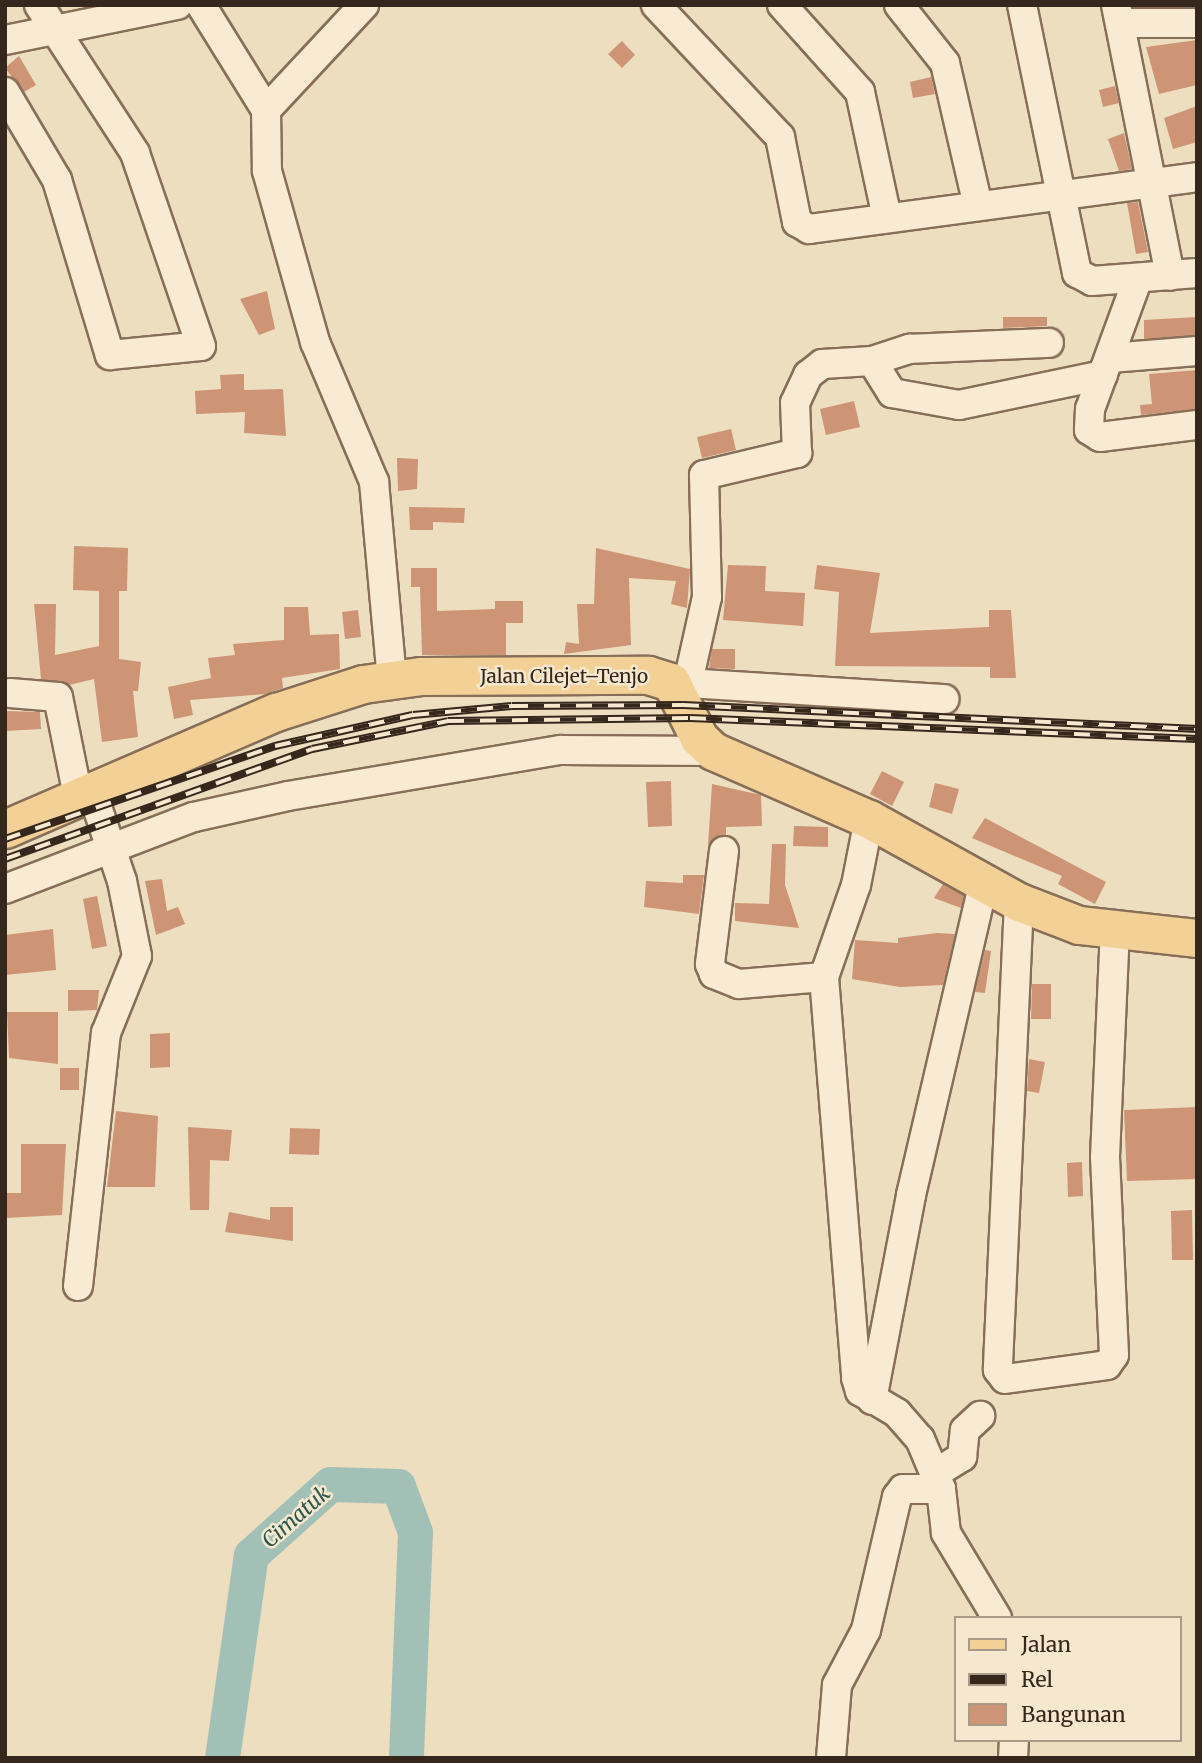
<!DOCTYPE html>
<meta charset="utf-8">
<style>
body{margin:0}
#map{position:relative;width:1202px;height:1763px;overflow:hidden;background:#eedec0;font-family:Merriweather,serif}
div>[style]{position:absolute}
.river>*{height:35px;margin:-17.5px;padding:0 17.5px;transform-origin:17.5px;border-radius:17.5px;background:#a3c0b6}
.building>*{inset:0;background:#cd9475}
.roads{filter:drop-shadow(2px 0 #876e58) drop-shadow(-2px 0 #876e58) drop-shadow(0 2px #876e58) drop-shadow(0 -2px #876e58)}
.minor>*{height:28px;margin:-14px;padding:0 14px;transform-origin:14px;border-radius:14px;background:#f9ebd3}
.major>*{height:37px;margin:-18.5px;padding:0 18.5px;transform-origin:18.5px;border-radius:18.5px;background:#f3d096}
.rail>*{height:8px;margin-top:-4px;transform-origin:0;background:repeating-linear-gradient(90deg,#f6e8cf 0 16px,#36271c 0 32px);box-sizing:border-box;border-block:2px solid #36271c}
span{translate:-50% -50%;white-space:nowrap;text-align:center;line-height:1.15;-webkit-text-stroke:5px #f6e8cf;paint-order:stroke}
.street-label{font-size:19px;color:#36271c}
.water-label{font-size:21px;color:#2b5751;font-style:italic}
.frame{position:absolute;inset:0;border:7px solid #36271c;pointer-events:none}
.legend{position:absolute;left:954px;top:1616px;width:228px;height:126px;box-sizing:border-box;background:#f6e8cf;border:2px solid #a99b87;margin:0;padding:9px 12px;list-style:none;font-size:21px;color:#36271c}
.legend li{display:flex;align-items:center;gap:14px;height:35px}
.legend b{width:35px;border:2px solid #a99b87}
</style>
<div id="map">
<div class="river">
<i style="left:222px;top:1758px;width:205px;rotate:-81.9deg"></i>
<i style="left:251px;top:1555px;width:106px;rotate:-41.9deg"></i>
<i style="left:330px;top:1484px;width:68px;rotate:1.7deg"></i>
<i style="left:398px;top:1486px;width:49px;rotate:69.7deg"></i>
<i style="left:415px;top:1532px;width:226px;rotate:92.3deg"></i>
</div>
<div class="building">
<i style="clip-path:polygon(1197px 40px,1197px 85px,1159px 94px,1146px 47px)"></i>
<i style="clip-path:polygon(622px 41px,635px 55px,622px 68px,608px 54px)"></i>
<i style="clip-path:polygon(19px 56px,36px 85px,24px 92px,5px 68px)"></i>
<i style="clip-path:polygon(931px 77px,935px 94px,913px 98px,910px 82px)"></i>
<i style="clip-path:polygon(1115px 86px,1119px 103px,1103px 107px,1099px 90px)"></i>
<i style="clip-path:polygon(1197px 106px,1197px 142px,1173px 149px,1164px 118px)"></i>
<i style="clip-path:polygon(1124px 133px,1132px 169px,1119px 171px,1108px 139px)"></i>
<i style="clip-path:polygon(1138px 202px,1148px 252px,1136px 254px,1127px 203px)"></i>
<i style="clip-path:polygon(267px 291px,275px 329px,259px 335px,240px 299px)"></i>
<i style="clip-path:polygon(1003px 317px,1047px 317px,1047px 326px,1003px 328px)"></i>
<i style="clip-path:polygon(1197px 317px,1197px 335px,1144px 339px,1144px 320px)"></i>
<i style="clip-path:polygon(1197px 370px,1197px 409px,1141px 415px,1140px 405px,1152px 404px,1149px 374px)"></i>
<i style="clip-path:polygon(244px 374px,244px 390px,283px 389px,286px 436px,244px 433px,245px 412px,196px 414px,195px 391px,221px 389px,220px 375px)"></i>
<i style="clip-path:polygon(854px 401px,860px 427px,826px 435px,820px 409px)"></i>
<i style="clip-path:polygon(731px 429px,736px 450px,702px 458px,697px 437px)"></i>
<i style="clip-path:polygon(397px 458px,418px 459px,417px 489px,398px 491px)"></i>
<i style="clip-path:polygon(409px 507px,465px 508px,464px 523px,433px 522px,433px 530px,410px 530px)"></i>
<i style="clip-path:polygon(74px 546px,128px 548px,127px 591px,119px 591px,119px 659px,141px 662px,138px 691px,133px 691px,138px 737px,102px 742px,94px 679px,69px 685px,41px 679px,34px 604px,56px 604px,55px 655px,99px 646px,99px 591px,73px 590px)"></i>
<i style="clip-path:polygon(596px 548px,690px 569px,687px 608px,671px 604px,676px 581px,629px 578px,631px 645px,564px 654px,566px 642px,579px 644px,577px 604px,594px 604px)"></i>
<i style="clip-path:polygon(728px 565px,766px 566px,765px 591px,805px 593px,803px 626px,723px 620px)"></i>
<i style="clip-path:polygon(817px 565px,880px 573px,870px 633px,989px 627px,989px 610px,1011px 610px,1016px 678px,990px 678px,990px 667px,835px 666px,839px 592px,814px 589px)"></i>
<i style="clip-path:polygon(411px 568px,437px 568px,437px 611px,495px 609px,495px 601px,523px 601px,523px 623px,506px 623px,506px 655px,422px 655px,420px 587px,411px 587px)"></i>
<i style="clip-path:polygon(284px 607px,308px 607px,310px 635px,339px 634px,340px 669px,282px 678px,283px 688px,265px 694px,190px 700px,193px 715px,174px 719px,168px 687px,211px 678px,208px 658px,235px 655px,233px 644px,284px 640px)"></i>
<i style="clip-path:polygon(358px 610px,361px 637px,345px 639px,342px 612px)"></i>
<i style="clip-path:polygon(712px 649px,735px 649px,735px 669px,709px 668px)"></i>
<i style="clip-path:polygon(5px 711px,40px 712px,41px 729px,5px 731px)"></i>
<i style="clip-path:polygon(882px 771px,904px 782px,892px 806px,870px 794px)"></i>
<i style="clip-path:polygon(671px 781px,672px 826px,648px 827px,646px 782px)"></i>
<i style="clip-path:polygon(935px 783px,959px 789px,952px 814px,929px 807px)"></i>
<i style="clip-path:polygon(712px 784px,761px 795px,762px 826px,726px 827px,726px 835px,708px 845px)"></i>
<i style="clip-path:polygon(985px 818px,1106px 882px,1095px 904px,1058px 884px,1062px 876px,972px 838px)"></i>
<i style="clip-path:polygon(794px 826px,828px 827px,828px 847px,793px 846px)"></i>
<i style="clip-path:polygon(772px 844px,786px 844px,785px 885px,799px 928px,735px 921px,735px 903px,769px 904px)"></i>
<i style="clip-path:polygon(683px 875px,704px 875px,699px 914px,644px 907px,646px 881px,683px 883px)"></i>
<i style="clip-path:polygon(162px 879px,167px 911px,178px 907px,185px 924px,156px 935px,145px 881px)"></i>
<i style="clip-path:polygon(943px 884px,964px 895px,961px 908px,934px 898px)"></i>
<i style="clip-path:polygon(97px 896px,107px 946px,92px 949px,83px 899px)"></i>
<i style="clip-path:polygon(53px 929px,56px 970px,5px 975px,5px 935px)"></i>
<i style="clip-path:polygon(937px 933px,955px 934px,943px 985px,900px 987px,852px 979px,855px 940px,898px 943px,898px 938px)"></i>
<i style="clip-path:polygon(985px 950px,991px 951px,985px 993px,975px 992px)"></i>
<i style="clip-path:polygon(1032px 984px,1051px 984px,1051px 1019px,1031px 1019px)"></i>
<i style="clip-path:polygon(68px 990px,99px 990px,97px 1010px,68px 1011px)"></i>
<i style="clip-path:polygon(7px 1012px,58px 1012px,58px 1064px,9px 1058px)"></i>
<i style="clip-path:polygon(170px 1033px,170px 1067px,150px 1068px,150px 1034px)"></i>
<i style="clip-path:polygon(1029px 1059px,1045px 1062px,1039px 1093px,1027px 1091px)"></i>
<i style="clip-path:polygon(60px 1068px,79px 1068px,79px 1090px,60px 1090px)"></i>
<i style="clip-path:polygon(1197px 1107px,1197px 1179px,1127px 1181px,1124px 1110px)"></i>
<i style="clip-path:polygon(116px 1111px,158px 1116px,155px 1187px,107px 1187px)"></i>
<i style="clip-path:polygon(188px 1127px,232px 1130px,229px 1161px,210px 1160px,209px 1210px,190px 1210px)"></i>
<i style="clip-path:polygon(290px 1128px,320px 1129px,319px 1155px,289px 1154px)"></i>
<i style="clip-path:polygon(21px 1144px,66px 1144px,62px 1215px,5px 1218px,5px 1193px,21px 1193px)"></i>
<i style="clip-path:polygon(1082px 1162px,1083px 1196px,1068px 1197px,1067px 1163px)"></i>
<i style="clip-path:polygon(270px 1207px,293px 1207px,293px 1241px,225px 1232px,229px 1212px,270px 1220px)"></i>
<i style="clip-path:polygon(1192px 1210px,1193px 1260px,1172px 1260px,1171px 1211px)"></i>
</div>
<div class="roads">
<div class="minor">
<i style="left:201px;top:5px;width:123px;rotate:58.2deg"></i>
<i style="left:266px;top:110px;width:61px;rotate:89.1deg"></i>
<i style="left:267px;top:171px;width:178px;rotate:74.3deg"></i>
<i style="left:315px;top:342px;width:152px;rotate:67.1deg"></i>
<i style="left:374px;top:482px;width:197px;rotate:84.8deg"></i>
<i style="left:656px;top:5px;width:181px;rotate:46.8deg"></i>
<i style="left:780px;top:137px;width:87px;rotate:78.7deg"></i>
<i style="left:797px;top:222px;width:14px;rotate:30deg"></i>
<i style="left:809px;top:229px;width:391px;rotate:-7.6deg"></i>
<i style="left:782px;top:5px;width:117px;rotate:48.1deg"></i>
<i style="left:860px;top:92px;width:129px;rotate:77.9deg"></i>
<i style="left:899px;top:5px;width:74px;rotate:51.6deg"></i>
<i style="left:945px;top:63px;width:147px;rotate:77deg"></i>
<i style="left:1022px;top:5px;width:274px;rotate:78.4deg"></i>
<i style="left:1077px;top:273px;width:17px;rotate:28deg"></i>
<i style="left:1092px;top:281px;width:105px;rotate:-4.4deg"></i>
<i style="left:1116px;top:5px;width:276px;rotate:78.7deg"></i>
<i style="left:1120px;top:23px;width:77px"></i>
<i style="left:5px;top:40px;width:176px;rotate:-11.5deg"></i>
<i style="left:5px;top:92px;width:102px;rotate:59.4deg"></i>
<i style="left:57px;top:180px;width:183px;rotate:73.2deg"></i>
<i style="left:110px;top:355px;width:91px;rotate:-5.6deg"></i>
<i style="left:201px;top:346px;width:204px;rotate:-108.9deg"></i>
<i style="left:135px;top:153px;width:176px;rotate:-123deg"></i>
<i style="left:266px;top:110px;width:144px;rotate:-47deg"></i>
<i style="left:1138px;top:278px;width:140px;rotate:110.1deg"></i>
<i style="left:1090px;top:409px;width:21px;rotate:93deg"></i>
<i style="left:1089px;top:430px;width:13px;rotate:32deg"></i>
<i style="left:1100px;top:437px;width:98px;rotate:-7.1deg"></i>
<i style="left:1110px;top:358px;width:87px;rotate:-4.6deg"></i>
<i style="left:872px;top:361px;width:38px;rotate:58deg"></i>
<i style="left:892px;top:393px;width:68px;rotate:10.2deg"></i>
<i style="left:959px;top:405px;width:147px;rotate:-11.8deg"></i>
<i style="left:671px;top:682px;width:274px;rotate:3.6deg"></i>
<i style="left:687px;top:687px;width:92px;rotate:-77.5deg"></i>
<i style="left:707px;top:597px;width:122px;rotate:-91.4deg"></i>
<i style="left:704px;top:475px;width:96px;rotate:-13.3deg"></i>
<i style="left:797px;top:453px;width:50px;rotate:-92.3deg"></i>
<i style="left:795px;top:403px;width:31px;rotate:-65deg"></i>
<i style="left:808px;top:375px;width:18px;rotate:-38deg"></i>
<i style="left:822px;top:364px;width:50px;rotate:-3.4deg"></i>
<i style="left:872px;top:361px;width:40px;rotate:-18deg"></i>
<i style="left:910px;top:349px;width:139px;rotate:-2.5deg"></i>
<i style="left:10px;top:693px;width:48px;rotate:4.8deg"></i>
<i style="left:58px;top:697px;width:106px;rotate:78.6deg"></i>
<i style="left:869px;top:819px;width:67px;rotate:101.1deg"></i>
<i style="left:856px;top:885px;width:97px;rotate:109.2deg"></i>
<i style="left:824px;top:977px;width:402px;rotate:85.4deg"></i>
<i style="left:856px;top:1378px;width:14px;rotate:73deg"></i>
<i style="left:860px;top:1391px;width:43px;rotate:30.7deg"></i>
<i style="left:897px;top:1413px;width:35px;rotate:49deg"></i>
<i style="left:920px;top:1439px;width:54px;rotate:67.2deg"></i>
<i style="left:941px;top:1489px;width:44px;rotate:83.5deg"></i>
<i style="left:946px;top:1533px;width:99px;rotate:59deg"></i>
<i style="left:724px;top:851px;width:114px;rotate:97.1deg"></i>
<i style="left:710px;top:964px;width:11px;rotate:68deg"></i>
<i style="left:714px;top:974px;width:27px;rotate:22deg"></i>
<i style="left:739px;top:984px;width:85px;rotate:-4.7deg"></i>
<i style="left:5px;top:889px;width:202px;rotate:-20.9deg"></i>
<i style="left:194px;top:817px;width:96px;rotate:-12.6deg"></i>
<i style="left:288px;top:796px;width:277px;rotate:-9.6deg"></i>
<i style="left:561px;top:750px;width:152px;rotate:0.4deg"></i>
<i style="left:1019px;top:902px;width:468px;rotate:92.6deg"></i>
<i style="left:998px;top:1370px;width:11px;rotate:52deg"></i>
<i style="left:1005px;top:1379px;width:103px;rotate:-7.8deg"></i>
<i style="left:1107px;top:1365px;width:12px;rotate:-55deg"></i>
<i style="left:1114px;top:1355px;width:198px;rotate:-92.6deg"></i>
<i style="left:1105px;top:1157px;width:225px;rotate:-87.5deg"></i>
<i style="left:78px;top:1286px;width:255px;rotate:-83.7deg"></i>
<i style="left:106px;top:1033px;width:83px;rotate:-68.1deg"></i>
<i style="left:137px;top:956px;width:76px;rotate:-101.3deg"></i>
<i style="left:122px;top:881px;width:91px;rotate:-108.6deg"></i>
<i style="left:872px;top:1400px;width:209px;rotate:-79.2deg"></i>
<i style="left:911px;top:1195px;width:322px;rotate:-76.9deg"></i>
<i style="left:936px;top:1473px;width:31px;rotate:-32deg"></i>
<i style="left:962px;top:1457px;width:27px;rotate:-84deg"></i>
<i style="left:965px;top:1430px;width:21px;rotate:-43deg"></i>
<i style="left:831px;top:1758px;width:73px;rotate:-85.3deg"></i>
<i style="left:837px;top:1685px;width:62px;rotate:-62.2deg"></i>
<i style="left:866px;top:1630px;width:137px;rotate:-76.9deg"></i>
<i style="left:897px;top:1497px;width:10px;rotate:-53deg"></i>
<i style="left:903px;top:1489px;width:38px"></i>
<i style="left:1013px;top:1758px;width:18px;rotate:-87deg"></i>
</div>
<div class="major">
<i style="left:5px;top:829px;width:295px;rotate:-23.4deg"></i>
<i style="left:276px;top:712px;width:91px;rotate:-17.8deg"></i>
<i style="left:363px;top:684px;width:59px;rotate:-7.9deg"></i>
<i style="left:421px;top:676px;width:227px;rotate:-0.3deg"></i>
<i style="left:648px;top:675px;width:24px;rotate:17deg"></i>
<i style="left:671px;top:682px;width:63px;rotate:63.4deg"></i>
<i style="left:699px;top:738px;width:19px;rotate:43deg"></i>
<i style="left:713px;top:751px;width:170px;rotate:23.6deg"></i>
<i style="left:869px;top:819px;width:171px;rotate:29deg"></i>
<i style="left:1019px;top:902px;width:64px;rotate:21deg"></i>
<i style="left:1079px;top:925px;width:119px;rotate:6.3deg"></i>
</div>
</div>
<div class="rail">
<i style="left:5px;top:839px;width:286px;rotate:-19deg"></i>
<i style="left:275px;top:746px;width:141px;rotate:-12.7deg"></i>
<i style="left:413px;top:715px;width:99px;rotate:-5.2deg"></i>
<i style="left:512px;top:706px;width:171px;rotate:-0.3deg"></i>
<i style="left:683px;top:705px;width:515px;rotate:2.67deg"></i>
<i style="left:5px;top:859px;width:326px;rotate:-19.7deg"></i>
<i style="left:312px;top:749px;width:139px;rotate:-11.6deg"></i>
<i style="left:448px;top:721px;width:242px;rotate:-0.7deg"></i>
<i style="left:690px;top:718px;width:507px;rotate:2.37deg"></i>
</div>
<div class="street-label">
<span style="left:564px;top:677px">Jalan Cilejet–Tenjo</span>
</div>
<div class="water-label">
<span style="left:296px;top:1517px;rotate:-41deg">Cimatuk</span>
</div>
<div class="frame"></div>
<ul class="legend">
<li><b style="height:9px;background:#f3d096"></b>Jalan</li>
<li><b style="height:9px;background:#36271c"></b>Rel</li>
<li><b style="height:19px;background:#cd9475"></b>Bangunan</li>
</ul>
</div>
